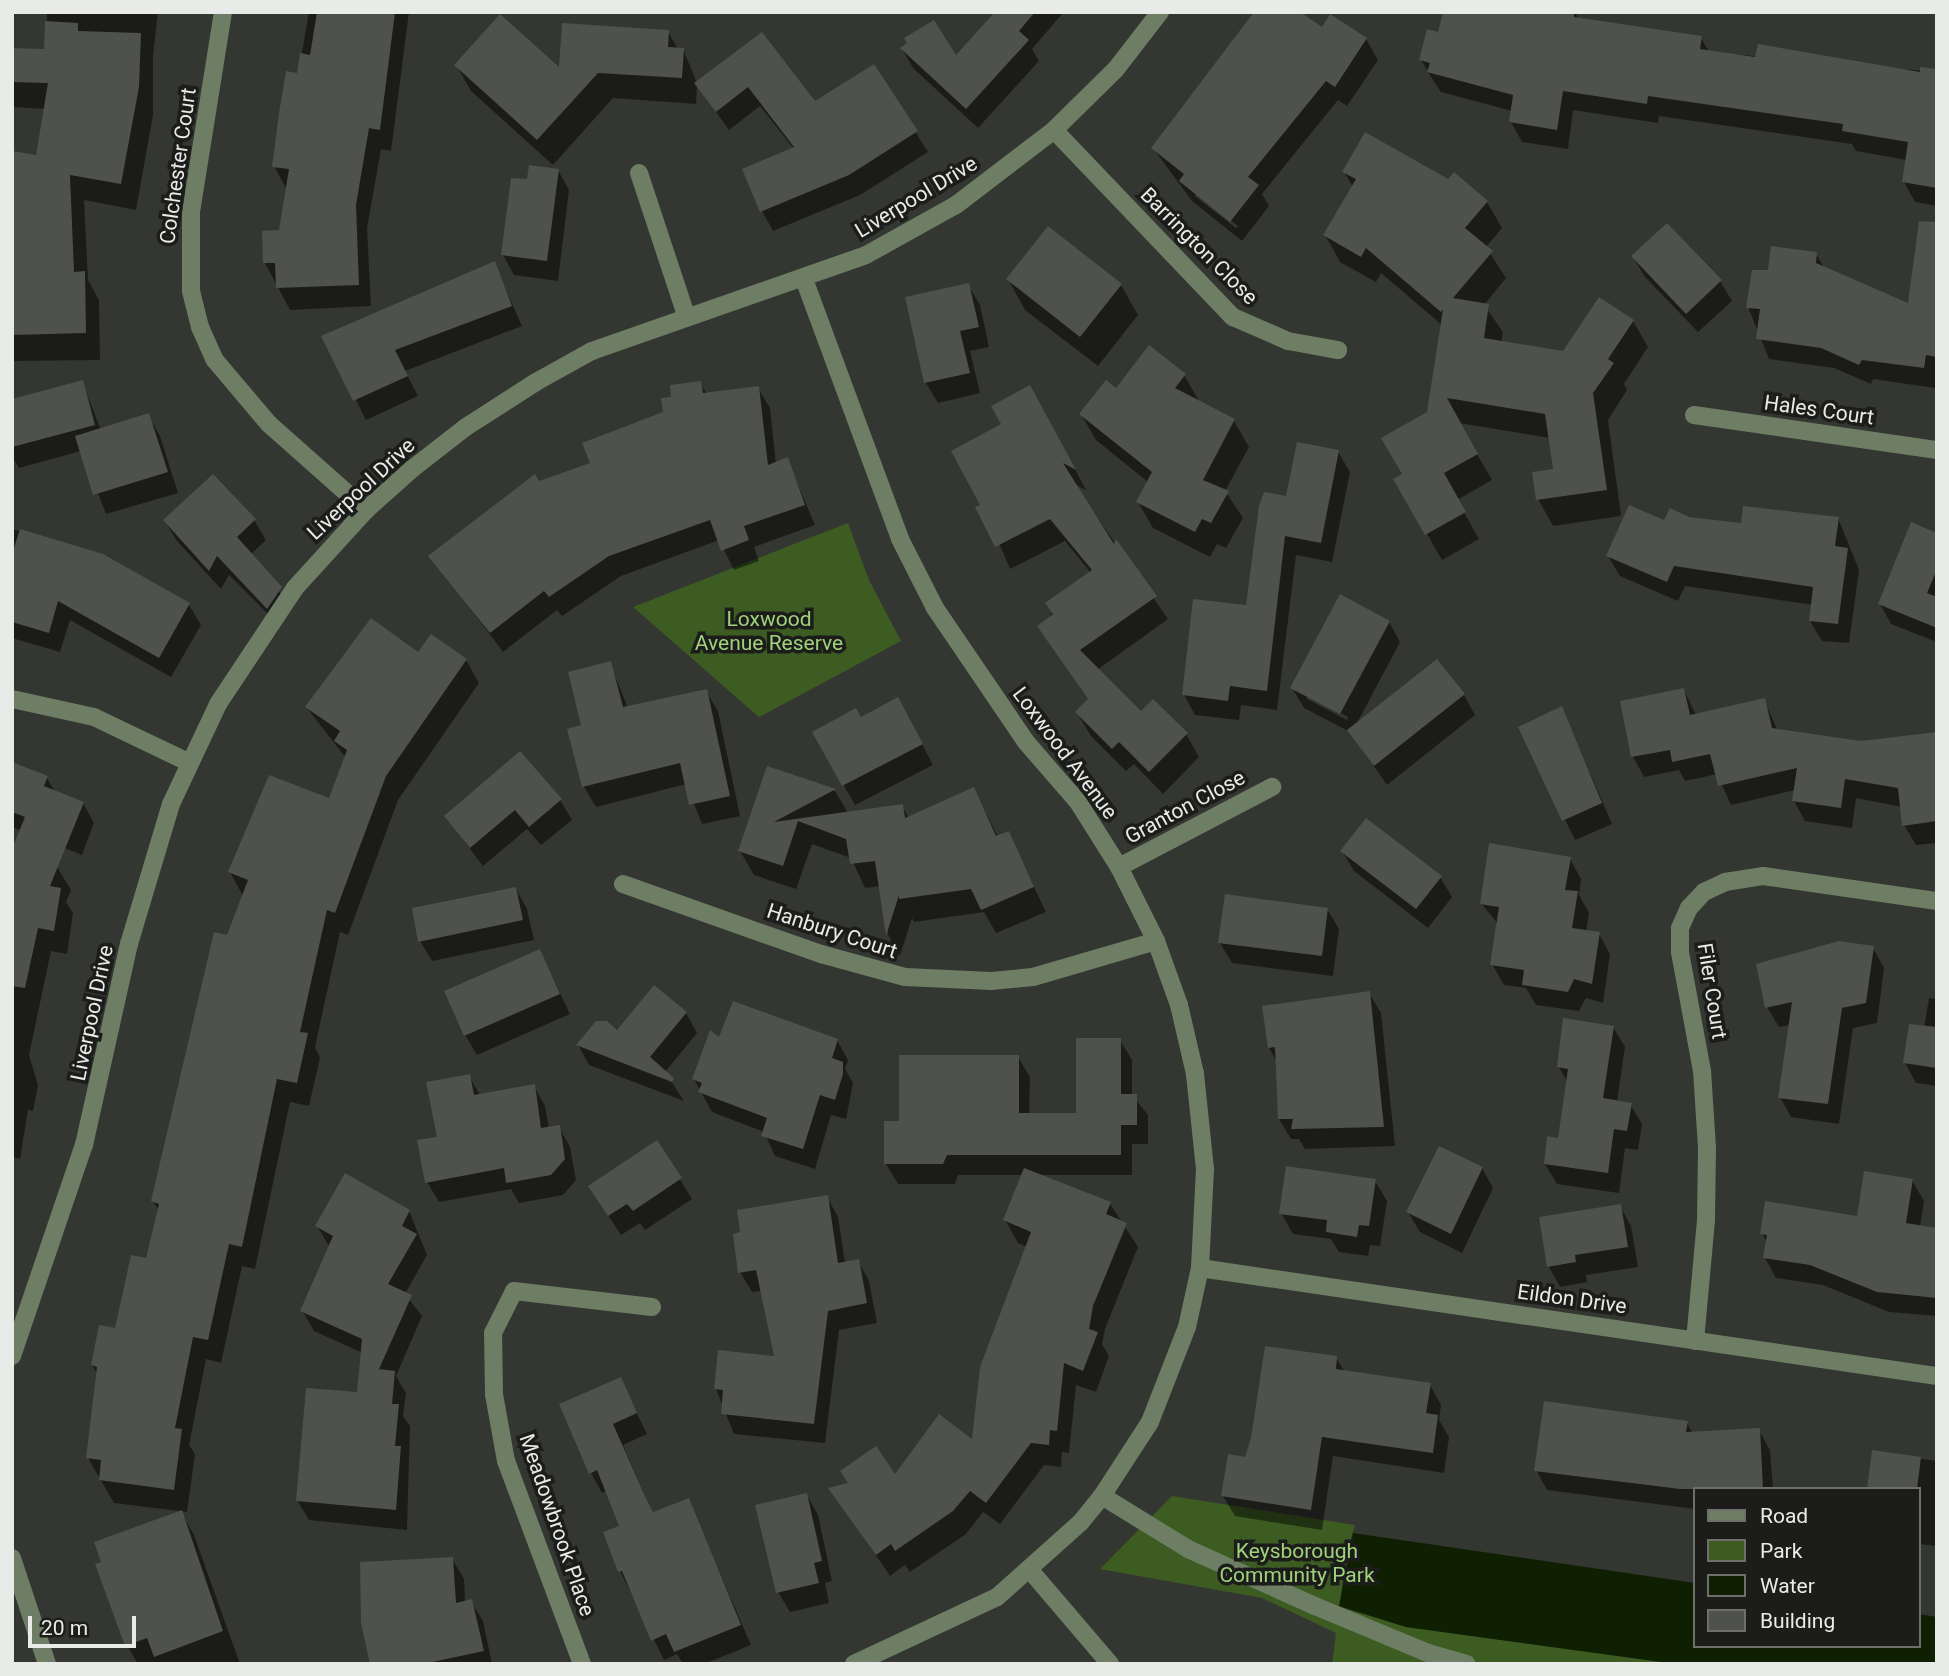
<!DOCTYPE html>
<style>
body{margin:0}
#map{position:relative;width:1949px;height:1676px;overflow:hidden;background:#343632;font-family:Roboto,sans-serif}
div>[style]{position:absolute}
.green>*{inset:0;background:#3c5c22}
.water>*{inset:0;background:#0e2001}
.shadow>*{inset:0;background:#0007}
.building>*{inset:0;background:#4e514d}
.minor>*{height:18px;margin:-9px;padding:0 9px;transform-origin:9px;border-radius:9px;background:#6e7e64}
span{translate:-50% -50%;white-space:nowrap;text-align:center;line-height:1.15;-webkit-text-stroke:7px #1c1d1b;paint-order:stroke}
.street-label{font-size:21px;color:#e9ebe8}
.park-label{font-size:21px;color:#9fd27b}
.frame{position:absolute;inset:0;border:14px solid #e9ebe8;pointer-events:none}
.legend{position:absolute;left:1693px;top:1487px;width:228px;height:161px;box-sizing:border-box;background:#1c1d1b;border:2px solid #6e6f6d;margin:0;padding:9px 12px;list-style:none;font-size:21px;color:#e9ebe8}
.legend li{display:flex;align-items:center;gap:14px;height:35px}
.legend b{width:35px;border:2px solid #6e6f6d}
.scale{position:absolute;left:28px;top:1616px;width:108px;height:32px;box-sizing:border-box;border:4px solid #e9ebe8;border-top:0;padding-left:9px;font-size:21px;line-height:24px;white-space:nowrap;color:#e9ebe8;-webkit-text-stroke:5px #1c1d1b;paint-order:stroke}
</style>
<div id="map">
<div class="green">
<i style="clip-path:polygon(848px 523px,869px 580px,901px 641px,759px 717px,633px 607px)"></i>
<i style="clip-path:polygon(1172px 1496px,1355px 1525px,1345px 1558px,1340px 1607px,1407px 1627px,1676px 1664px,1332px 1664px,1336px 1633px,1262px 1598px,1100px 1569px)"></i>
</div>
<div class="water">
<i style="clip-path:polygon(1353px 1533px,1695px 1583px,1695px 1646px,1919px 1646px,1919px 1614px,1937px 1617px,1937px 1664px,1676px 1664px,1406px 1627px,1339px 1606px)"></i>
</div>
<div class="shadow">
<i style="clip-path:polygon(47px 12px,158px 12px,153px 56px,153px 115px,136px 210px,84px 200px,88px 280px,99px 300px,100px 360px,12px 361px,12px 153px,38px 157px,46px 109px,12px 107px,12px 48px,46px 51px)"></i>
<i style="clip-path:polygon(309px 12px,409px 12px,391px 151px,381px 149px,367px 228px,371px 306px,290px 310px,265px 263px,281px 232px,286px 188px,274px 166px,298px 75px)"></i>
<i style="clip-path:polygon(997px 12px,1062px 14px,1032px 49px,1039px 61px,978px 128px,913px 68px,902px 49px,956px 58px)"></i>
<i style="clip-path:polygon(1445px 12px,1575px 12px,1579px 20px,1701px 38px,1709px 52px,1937px 72px,1937px 206px,1915px 202px,1904px 182px,1907px 160px,1856px 151px,1852px 144px,1659px 116px,1658px 123px,1573px 110px,1568px 149px,1522px 142px,1511px 122px,1512px 111px,1441px 92px,1433px 80px,1421px 60px,1439px 34px)"></i>
<i style="clip-path:polygon(evenodd,1331px 16px,1366px 39px,1378px 60px,1347px 106px,1338px 100px,1262px 194px,1269px 206px,1242px 241px,1192px 201px,1153px 148px,1322px 29px,1331px 16px,1195px 192px,1238px 226px,1236px 228px,1195px 196px,1195px 192px)"></i>
<i style="clip-path:polygon(668px 32px,678px 49px,683px 49px,697px 83px,755px 39px,814px 103px,874px 66px,928px 152px,860px 195px,773px 231px,762px 211px,794px 149px,760px 106px,729px 130px,697px 85px,696px 104px,613px 98px,553px 165px,471px 91px,456px 65px,560px 71px)"></i>
<i style="clip-path:polygon(558px 170px,569px 190px,558px 281px,514px 275px,503px 255px,528px 181px)"></i>
<i style="clip-path:polygon(1344px 172px,1449px 181px,1454px 175px,1487px 202px,1502px 228px,1486px 247px,1506px 278px,1484px 305px,1503px 332px,1501px 343px,1564px 353px,1633px 321px,1648px 347px,1624px 384px,1627px 390px,1608px 420px,1621px 516px,1553px 526px,1538px 499px,1555px 470px,1550px 438px,1459px 423px,1492px 480px,1457px 500px,1479px 539px,1442px 560px,1396px 480px,1404px 475px,1428px 413px,1442px 325px,1381px 273px,1376px 282px,1340px 262px,1325px 235px,1353px 187px)"></i>
<i style="clip-path:polygon(1816px 254px,1825px 269px,1909px 305px,1937px 304px,1935px 388px,1873px 379px,1871px 384px,1834px 368px,1769px 359px,1748px 307px,1770px 272px)"></i>
<i style="clip-path:polygon(1633px 257px,1720px 281px,1732px 301px,1698px 332px,1645px 277px)"></i>
<i style="clip-path:polygon(494px 263px,522px 326px,405px 371px,418px 396px,366px 420px,324px 337px)"></i>
<i style="clip-path:polygon(1008px 279px,1121px 285px,1138px 315px,1098px 366px,1025px 310px)"></i>
<i style="clip-path:polygon(968px 285px,980px 305px,989px 347px,970px 351px,980px 393px,938px 403px,926px 383px,907px 299px)"></i>
<i style="clip-path:polygon(1184px 375px,1199px 401px,1234px 421px,1249px 447px,1225px 491px,1243px 518px,1226px 548px,1217px 544px,1210px 557px,1153px 528px,1138px 502px,1148px 482px,1096px 440px,1081px 414px,1116px 390px)"></i>
<i style="clip-path:polygon(82px 382px,101px 430px,148px 415px,160px 436px,178px 493px,106px 514px,81px 451px,19px 468px,12px 457px,12px 401px)"></i>
<i style="clip-path:polygon(700px 383px,707px 394px,758px 388px,770px 408px,776px 464px,787px 459px,815px 525px,754px 547px,759px 561px,734px 570px,719px 540px,621px 576px,562px 616px,557px 610px,503px 652px,431px 556px,539px 483px,593px 464px,665px 413px,673px 398px)"></i>
<i style="clip-path:polygon(1043px 410px,1086px 490px,1074px 484px,1168px 619px,1097px 670px,1141px 714px,1186px 734px,1199px 757px,1163px 794px,1134px 764px,1126px 771px,1091px 736px,1077px 713px,1089px 701px,1039px 627px,1091px 573px,1065px 541px,1010px 569px,983px 505px)"></i>
<i style="clip-path:polygon(1338px 452px,1350px 472px,1332px 562px,1296px 555px,1277px 710px,1241px 705px,1239px 720px,1195px 715px,1184px 695px,1247px 607px,1287px 498px)"></i>
<i style="clip-path:polygon(1688px 518px,1742px 525px,1838px 518px,1859px 570px,1849px 643px,1822px 641px,1810px 621px,1813px 605px,1685px 586px,1678px 601px,1620px 576px,1608px 556px,1665px 523px)"></i>
<i style="clip-path:polygon(254px 520px,266px 540px,250px 555px,292px 608px,280px 626px,229px 575px,221px 589px,177px 541px,165px 521px)"></i>
<i style="clip-path:polygon(12px 529px,103px 556px,189px 605px,201px 625px,171px 677px,70px 620px,60px 652px,12px 638px)"></i>
<i style="clip-path:polygon(1937px 535px,1937px 642px,1891px 624px,1880px 604px)"></i>
<i style="clip-path:polygon(evenodd,1389px 622px,1400px 642px,1356px 725px,1464px 695px,1475px 715px,1387px 785px,1350px 732px,1304px 708px,1292px 688px,1389px 622px,1307px 695px,1348px 717px,1347px 720px,1307px 699px,1307px 695px)"></i>
<i style="clip-path:polygon(419px 654px,466px 660px,479px 683px,398px 800px,348px 935px,340px 932px,315px 1047px,320px 1058px,309px 1106px,290px 1102px,255px 1269px,242px 1266px,221px 1363px,206px 1359px,189px 1445px,195px 1454px,187px 1512px,114px 1503px,88px 1458px,98px 1375px,92px 1365px,116px 1330px,147px 1260px,159px 1211px,153px 1201px,243px 896px,230px 872px,330px 801px,346px 758px,307px 708px)"></i>
<i style="clip-path:polygon(610px 663px,628px 708px,706px 691px,718px 711px,740px 816px,702px 824px,686px 784px,596px 807px,584px 787px,570px 730px,583px 726px)"></i>
<i style="clip-path:polygon(1684px 690px,1696px 715px,1764px 700px,1778px 731px,1861px 743px,1937px 734px,1937px 843px,1916px 845px,1904px 825px,1902px 807px,1856px 798px,1852px 828px,1805px 821px,1794px 801px,1795px 790px,1731px 805px,1717px 774px,1685px 781px,1679px 770px,1644px 777px,1633px 757px,1622px 703px)"></i>
<i style="clip-path:polygon(1562px 708px,1612px 824px,1575px 840px,1520px 728px)"></i>
<i style="clip-path:polygon(861px 719px,909px 719px,933px 765px,855px 805px,814px 733px)"></i>
<i style="clip-path:polygon(12px 764px,47px 778px,55px 792px,83px 803px,94px 823px,82px 855px,12px 827px)"></i>
<i style="clip-path:polygon(768px 769px,835px 791px,848px 813px,902px 806px,909px 818px,974px 789px,998px 837px,1008px 833px,1046px 912px,996px 933px,984px 912px,914px 922px,912px 918px,900px 956px,888px 935px,881px 886px,865px 888px,851px 858px,812px 844px,796px 889px,754px 875px,740px 851px)"></i>
<i style="clip-path:polygon(560px 800px,572px 820px,541px 845px,527px 829px,483px 866px,446px 817px)"></i>
<i style="clip-path:polygon(1342px 851px,1440px 877px,1452px 897px,1428px 928px,1354px 871px)"></i>
<i style="clip-path:polygon(1570px 859px,1581px 879px,1579px 895px,1589px 913px,1586px 932px,1599px 934px,1610px 954px,1603px 1003px,1586px 998px,1579px 1011px,1536px 1005px,1526px 988px,1504px 985px,1492px 964px,1498px 924px,1481px 903px)"></i>
<i style="clip-path:polygon(12px 860px,57px 867px,71px 890px,66px 902px,73px 913px,67px 954px,51px 951px,29px 1055px,38px 1085px,33px 1111px,28px 1110px,20px 1159px,12px 1157px)"></i>
<i style="clip-path:polygon(516px 889px,527px 909px,534px 940px,432px 961px,420px 941px)"></i>
<i style="clip-path:polygon(1327px 909px,1339px 929px,1333px 976px,1232px 963px,1220px 943px)"></i>
<i style="clip-path:polygon(1873px 948px,1884px 968px,1877px 1023px,1853px 1028px,1839px 1124px,1791px 1117px,1780px 1097px,1790px 1025px,1779px 1027px,1767px 1007px)"></i>
<i style="clip-path:polygon(540px 951px,570px 1014px,477px 1055px,465px 1035px)"></i>
<i style="clip-path:polygon(1369px 993px,1381px 1013px,1395px 1146px,1305px 1149px,1299px 1139px,1291px 1139px,1279px 1119px,1277px 1062px,1269px 1048px,1264px 1007px)"></i>
<i style="clip-path:polygon(1929px 998px,1937px 999px,1937px 1086px,1916px 1083px,1905px 1063px,1924px 1028px)"></i>
<i style="clip-path:polygon(686px 1013px,697px 1033px,665px 1072px,684px 1101px,589px 1065px,578px 1045px)"></i>
<i style="clip-path:polygon(1613px 1027px,1625px 1047px,1617px 1102px,1630px 1104px,1642px 1124px,1638px 1150px,1625px 1148px,1619px 1193px,1557px 1184px,1545px 1164px,1559px 1140px,1568px 1083px,1559px 1067px)"></i>
<i style="clip-path:polygon(719px 1040px,837px 1040px,848px 1060px,845px 1069px,853px 1083px,846px 1119px,831px 1115px,815px 1169px,775px 1156px,764px 1132px,712px 1112px,694px 1079px)"></i>
<i style="clip-path:polygon(1120px 1040px,1132px 1060px,1132px 1095px,1148px 1115px,1148px 1144px,1132px 1144px,1132px 1175px,1038px 1175px,1110px 1204px,1138px 1247px,1105px 1329px,1102px 1344px,1109px 1356px,1096px 1392px,1076px 1385px,1069px 1453px,1062px 1452px,1061px 1467px,1044px 1465px,1000px 1524px,983px 1512px,966px 1534px,910px 1572px,905px 1565px,890px 1576px,831px 1489px,895px 1477px,974px 1442px,1027px 1247px,1018px 1243px,1005px 1220px,1023px 1175px,958px 1175px,955px 1184px,898px 1184px,886px 1164px,900px 1122px,1018px 1057px,1030px 1077px,1029px 1115px,1077px 1115px)"></i>
<i style="clip-path:polygon(469px 1076px,480px 1095px,534px 1086px,545px 1106px,549px 1129px,559px 1127px,570px 1147px,576px 1180px,563px 1195px,519px 1203px,511px 1189px,439px 1202px,427px 1182px)"></i>
<i style="clip-path:polygon(657px 1142px,692px 1199px,645px 1230px,640px 1223px,621px 1235px,602px 1206px)"></i>
<i style="clip-path:polygon(1482px 1168px,1493px 1188px,1462px 1253px,1420px 1232px,1408px 1212px)"></i>
<i style="clip-path:polygon(1912px 1180px,1924px 1201px,1920px 1227px,1937px 1230px,1937px 1316px,1889px 1312px,1823px 1285px,1776px 1278px,1765px 1258px,1767px 1243px,1762px 1233px,1859px 1218px)"></i>
<i style="clip-path:polygon(1375px 1181px,1387px 1201px,1380px 1246px,1370px 1245px,1368px 1256px,1339px 1252px,1331px 1239px,1293px 1234px,1281px 1213px)"></i>
<i style="clip-path:polygon(827px 1197px,838px 1217px,845px 1263px,858px 1261px,869px 1281px,877px 1323px,839px 1330px,825px 1443px,734px 1434px,716px 1389px,776px 1358px,762px 1291px,752px 1292px,740px 1272px)"></i>
<i style="clip-path:polygon(1620px 1206px,1631px 1226px,1638px 1267px,1586px 1275px,1587px 1282px,1560px 1287px,1549px 1267px)"></i>
<i style="clip-path:polygon(409px 1211px,427px 1255px,405px 1294px,422px 1316px,396px 1376px,406px 1393px,403px 1416px,410px 1426px,407px 1530px,309px 1520px,297px 1500px,359px 1394px,363px 1353px,314px 1331px,302px 1310px,329px 1246px,317px 1226px)"></i>
<i style="clip-path:polygon(1336px 1358px,1345px 1372px,1430px 1385px,1441px 1405px,1439px 1420px,1449px 1437px,1444px 1473px,1333px 1456px,1322px 1530px,1235px 1516px,1223px 1496px,1246px 1459px)"></i>
<i style="clip-path:polygon(620px 1379px,647px 1434px,623px 1445px,653px 1514px,688px 1500px,751px 1645px,704px 1664px,683px 1664px,677px 1654px,664px 1660px,620px 1571px,621px 1527px,607px 1491px,602px 1493px,591px 1473px)"></i>
<i style="clip-path:polygon(1687px 1423px,1693px 1434px,1759px 1430px,1770px 1450px,1773px 1489px,1695px 1489px,1695px 1509px,1547px 1490px,1536px 1470px)"></i>
<i style="clip-path:polygon(1874px 1452px,1937px 1461px,1937px 1546px,1919px 1544px,1919px 1489px,1868px 1489px)"></i>
<i style="clip-path:polygon(807px 1495px,818px 1515px,832px 1581px,825px 1583px,829px 1603px,790px 1612px,778px 1592px)"></i>
<i style="clip-path:polygon(181px 1512px,194px 1535px,240px 1664px,138px 1664px,127px 1645px)"></i>
<i style="clip-path:polygon(452px 1559px,464px 1579px,465px 1602px,471px 1601px,483px 1621px,492px 1664px,372px 1664px)"></i>
</div>
<div class="building">
<i style="clip-path:polygon(317px 12px,395px 12px,380px 130px,369px 128px,356px 205px,359px 285px,276px 288px,275px 263px,263px 263px,262px 231px,279px 230px,289px 169px,272px 167px,279px 113px,286px 71px,297px 73px,300px 53px,310px 55px)"></i>
<i style="clip-path:polygon(995px 12px,1035px 12px,1019px 31px,1029px 40px,966px 109px,900px 48px,907px 43px,904px 38px,934px 20px,956px 55px)"></i>
<i style="clip-path:polygon(1254px 12px,1300px 12px,1322px 27px,1330px 14px,1367px 38px,1335px 87px,1326px 81px,1248px 177px,1259px 185px,1230px 222px,1179px 181px,1184px 174px,1151px 148px)"></i>
<i style="clip-path:polygon(1443px 12px,1574px 12px,1574px 17px,1702px 36px,1700px 49px,1755px 57px,1758px 44px,1920px 72px,1920px 67px,1937px 69px,1937px 188px,1902px 182px,1908px 142px,1842px 131px,1843px 124px,1648px 96px,1647px 104px,1563px 91px,1557px 130px,1509px 122px,1513px 95px,1427px 72px,1430px 63px,1419px 60px,1427px 29px,1438px 32px)"></i>
<i style="clip-path:polygon(500px 14px,559px 67px,562px 23px,669px 30px,668px 47px,684px 48px,682px 78px,598px 73px,537px 140px,454px 65px)"></i>
<i style="clip-path:polygon(45px 21px,78px 23px,78px 31px,141px 33px,139px 87px,121px 184px,70px 175px,74px 272px,85px 271px,86px 333px,12px 335px,12px 151px,36px 155px,48px 83px,12px 82px,12px 48px,44px 49px)"></i>
<i style="clip-path:polygon(762px 32px,815px 101px,874px 64px,918px 131px,849px 175px,760px 212px,742px 169px,794px 147px,748px 87px,716px 112px,694px 83px)"></i>
<i style="clip-path:polygon(1365px 132px,1448px 179px,1454px 172px,1488px 201px,1465px 228px,1493px 251px,1453px 298px,1489px 304px,1484px 338px,1563px 351px,1599px 297px,1634px 320px,1608px 359px,1614px 363px,1593px 393px,1607px 490px,1536px 500px,1532px 472px,1553px 469px,1545px 414px,1447px 398px,1478px 454px,1444px 473px,1466px 512px,1425px 535px,1393px 479px,1402px 474px,1381px 438px,1427px 412px,1443px 309px,1441px 312px,1366px 248px,1361px 257px,1323px 235px,1356px 179px,1342px 172px)"></i>
<i style="clip-path:polygon(529px 165px,559px 169px,547px 261px,501px 255px,511px 178px,527px 179px)"></i>
<i style="clip-path:polygon(1919px 221px,1937px 222px,1937px 357px,1926px 355px,1924px 368px,1862px 360px,1859px 365px,1821px 348px,1756px 339px,1760px 309px,1746px 308px,1752px 270px,1768px 270px,1771px 246px,1817px 252px,1816px 263px,1908px 303px)"></i>
<i style="clip-path:polygon(1667px 223px,1722px 280px,1686px 314px,1631px 256px)"></i>
<i style="clip-path:polygon(1048px 226px,1122px 284px,1080px 337px,1006px 279px)"></i>
<i style="clip-path:polygon(495px 261px,512px 306px,395px 350px,408px 376px,353px 401px,321px 336px)"></i>
<i style="clip-path:polygon(969px 283px,979px 327px,960px 331px,970px 373px,924px 383px,905px 297px)"></i>
<i style="clip-path:polygon(1149px 345px,1186px 374px,1175px 388px,1235px 419px,1203px 480px,1229px 491px,1211px 523px,1202px 519px,1195px 532px,1136px 502px,1152px 472px,1079px 414px,1106px 380px,1116px 388px)"></i>
<i style="clip-path:polygon(83px 380px,95px 425px,12px 447px,12px 399px)"></i>
<i style="clip-path:polygon(701px 381px,703px 393px,759px 386px,768px 465px,788px 457px,805px 505px,744px 526px,749px 540px,721px 551px,710px 520px,609px 556px,549px 597px,544px 591px,490px 633px,428px 556px,535px 474px,539px 481px,590px 463px,582px 443px,663px 412px,661px 398px,671px 397px,670px 385px)"></i>
<i style="clip-path:polygon(1030px 385px,1076px 470px,1063px 463px,1114px 544px,1116px 539px,1157px 596px,1080px 650px,1141px 711px,1153px 699px,1188px 733px,1149px 772px,1119px 742px,1112px 749px,1075px 712px,1088px 699px,1037px 626px,1053px 614px,1045px 603px,1092px 570px,1050px 519px,995px 547px,975px 507px,980px 505px,951px 451px,1001px 424px,991px 406px)"></i>
<i style="clip-path:polygon(149px 413px,168px 472px,93px 495px,75px 436px)"></i>
<i style="clip-path:polygon(1297px 442px,1339px 450px,1321px 543px,1285px 536px,1267px 691px,1230px 686px,1228px 701px,1182px 695px,1193px 599px,1246px 605px,1259px 506px,1264px 492px,1286px 496px)"></i>
<i style="clip-path:polygon(213px 474px,256px 519px,237px 537px,282px 587px,267px 609px,217px 556px,209px 571px,163px 520px)"></i>
<i style="clip-path:polygon(1629px 505px,1664px 520px,1670px 508px,1689px 517px,1741px 523px,1743px 506px,1839px 517px,1835px 546px,1848px 548px,1838px 624px,1809px 621px,1813px 587px,1674px 566px,1667px 582px,1606px 556px)"></i>
<i style="clip-path:polygon(1911px 522px,1937px 533px,1937px 569px,1927px 593px,1937px 597px,1937px 628px,1878px 604px)"></i>
<i style="clip-path:polygon(20px 529px,103px 554px,190px 603px,159px 658px,58px 601px,49px 633px,12px 622px,12px 554px)"></i>
<i style="clip-path:polygon(1340px 594px,1390px 621px,1340px 714px,1290px 688px)"></i>
<i style="clip-path:polygon(371px 618px,418px 652px,431px 634px,467px 659px,386px 776px,335px 913px,327px 910px,300px 1032px,308px 1033px,297px 1083px,277px 1079px,242px 1247px,229px 1244px,208px 1340px,193px 1337px,175px 1428px,182px 1429px,174px 1490px,99px 1480px,101px 1460px,86px 1458px,97px 1367px,91px 1365px,99px 1325px,115px 1328px,131px 1255px,146px 1258px,159px 1204px,151px 1201px,214px 932px,227px 935px,248px 880px,228px 872px,269px 775px,329px 798px,347px 750px,334px 741px,340px 731px,305px 707px)"></i>
<i style="clip-path:polygon(1437px 659px,1465px 694px,1374px 766px,1347px 730px)"></i>
<i style="clip-path:polygon(611px 661px,623px 707px,707px 689px,730px 796px,689px 805px,680px 763px,582px 787px,567px 729px,581px 725px,568px 672px)"></i>
<i style="clip-path:polygon(1684px 688px,1690px 715px,1765px 698px,1772px 728px,1861px 741px,1937px 732px,1937px 821px,1902px 826px,1898px 788px,1845px 779px,1841px 808px,1792px 801px,1797px 768px,1718px 786px,1710px 754px,1672px 762px,1670px 750px,1631px 757px,1620px 701px)"></i>
<i style="clip-path:polygon(898px 697px,923px 744px,842px 786px,812px 732px,856px 708px,861px 717px)"></i>
<i style="clip-path:polygon(1562px 706px,1602px 803px,1562px 821px,1518px 727px)"></i>
<i style="clip-path:polygon(520px 751px,562px 799px,529px 827px,515px 810px,470px 848px,444px 816px)"></i>
<i style="clip-path:polygon(12px 762px,48px 776px,44px 786px,84px 802px,50px 886px,61px 888px,54px 931px,38px 928px,25px 988px,12px 986px,12px 849px,25px 817px,12px 812px)"></i>
<i style="clip-path:polygon(767px 766px,836px 789px,774px 822px,903px 804px,905px 818px,974px 787px,996px 836px,1009px 831px,1034px 887px,981px 910px,971px 889px,899px 899px,899px 895px,886px 936px,875px 861px,850px 864px,846px 839px,798px 821px,783px 866px,738px 851px)"></i>
<i style="clip-path:polygon(1366px 818px,1442px 876px,1416px 909px,1340px 851px)"></i>
<i style="clip-path:polygon(1489px 843px,1571px 857px,1565px 890px,1578px 891px,1572px 928px,1600px 932px,1592px 984px,1574px 979px,1568px 992px,1522px 985px,1524px 970px,1490px 965px,1499px 907px,1480px 904px)"></i>
<i style="clip-path:polygon(516px 887px,523px 920px,418px 942px,412px 908px)"></i>
<i style="clip-path:polygon(1225px 894px,1328px 908px,1322px 956px,1218px 943px)"></i>
<i style="clip-path:polygon(1839px 941px,1874px 946px,1866px 1003px,1842px 1008px,1828px 1104px,1778px 1098px,1792px 1002px,1765px 1008px,1756px 964px)"></i>
<i style="clip-path:polygon(540px 949px,560px 994px,464px 1036px,444px 991px)"></i>
<i style="clip-path:polygon(654px 985px,687px 1012px,650px 1057px,674px 1078px,672px 1082px,576px 1045px,596px 1021px,607px 1021px,617px 1030px)"></i>
<i style="clip-path:polygon(1370px 991px,1384px 1127px,1291px 1129px,1293px 1119px,1278px 1119px,1275px 1047px,1268px 1048px,1262px 1006px)"></i>
<i style="clip-path:polygon(733px 1001px,838px 1039px,832px 1058px,843px 1062px,843px 1074px,835px 1100px,820px 1095px,803px 1149px,761px 1136px,767px 1118px,698px 1092px,702px 1083px,692px 1079px,710px 1030px,719px 1037px)"></i>
<i style="clip-path:polygon(1563px 1018px,1614px 1026px,1603px 1098px,1632px 1103px,1627px 1131px,1614px 1129px,1608px 1173px,1544px 1164px,1547px 1136px,1558px 1138px,1568px 1069px,1557px 1067px)"></i>
<i style="clip-path:polygon(1909px 1024px,1937px 1027px,1937px 1068px,1903px 1063px)"></i>
<i style="clip-path:polygon(1076px 1038px,1121px 1038px,1121px 1094px,1137px 1094px,1137px 1125px,1121px 1125px,1121px 1155px,947px 1155px,943px 1164px,884px 1164px,884px 1121px,899px 1121px,899px 1055px,1019px 1055px,1019px 1113px,1076px 1113px)"></i>
<i style="clip-path:polygon(470px 1074px,474px 1095px,535px 1084px,541px 1128px,560px 1125px,565px 1159px,551px 1175px,506px 1183px,504px 1168px,425px 1183px,417px 1140px,437px 1137px,426px 1082px)"></i>
<i style="clip-path:polygon(657px 1140px,682px 1178px,633px 1211px,627px 1204px,608px 1216px,588px 1186px)"></i>
<i style="clip-path:polygon(1439px 1146px,1483px 1167px,1451px 1234px,1406px 1212px)"></i>
<i style="clip-path:polygon(1286px 1166px,1376px 1179px,1369px 1226px,1359px 1225px,1357px 1237px,1326px 1232px,1327px 1220px,1279px 1214px)"></i>
<i style="clip-path:polygon(1024px 1168px,1111px 1202px,1106px 1214px,1127px 1223px,1093px 1306px,1089px 1329px,1098px 1332px,1083px 1371px,1064px 1363px,1057px 1431px,1050px 1430px,1049px 1445px,1031px 1443px,986px 1503px,970px 1491px,953px 1511px,895px 1551px,891px 1544px,876px 1555px,828px 1488px,848px 1483px,840px 1471px,876px 1446px,895px 1474px,939px 1414px,972px 1439px,980px 1367px,1031px 1232px,1003px 1220px)"></i>
<i style="clip-path:polygon(1864px 1171px,1913px 1179px,1906px 1223px,1937px 1228px,1937px 1298px,1877px 1292px,1810px 1265px,1763px 1258px,1767px 1235px,1760px 1234px,1765px 1201px,1857px 1216px)"></i>
<i style="clip-path:polygon(345px 1173px,410px 1210px,402px 1226px,417px 1234px,388px 1284px,412px 1295px,379px 1369px,395px 1371px,392px 1404px,399px 1404px,395px 1446px,401px 1446px,396px 1510px,296px 1501px,306px 1388px,357px 1392px,362px 1339px,300px 1311px,333px 1236px,315px 1226px)"></i>
<i style="clip-path:polygon(828px 1195px,838px 1263px,859px 1259px,867px 1303px,828px 1311px,814px 1424px,721px 1414px,723px 1390px,714px 1389px,718px 1350px,774px 1356px,756px 1270px,738px 1273px,733px 1234px,740px 1232px,737px 1210px)"></i>
<i style="clip-path:polygon(1621px 1204px,1628px 1247px,1575px 1255px,1576px 1262px,1547px 1267px,1539px 1217px)"></i>
<i style="clip-path:polygon(1265px 1346px,1337px 1356px,1336px 1369px,1431px 1383px,1426px 1413px,1438px 1415px,1433px 1453px,1322px 1437px,1311px 1510px,1221px 1496px,1228px 1454px,1245px 1457px,1251px 1438px)"></i>
<i style="clip-path:polygon(621px 1377px,637px 1413px,613px 1424px,645px 1496px,653px 1512px,689px 1498px,741px 1625px,674px 1652px,666px 1634px,651px 1641px,622px 1571px,618px 1572px,603px 1532px,619px 1526px,597px 1470px,589px 1474px,559px 1404px)"></i>
<i style="clip-path:polygon(1544px 1401px,1688px 1421px,1686px 1432px,1760px 1428px,1763px 1489px,1680px 1489px,1534px 1471px)"></i>
<i style="clip-path:polygon(1872px 1450px,1921px 1457px,1917px 1489px,1867px 1489px)"></i>
<i style="clip-path:polygon(807px 1493px,822px 1561px,814px 1563px,819px 1583px,776px 1593px,755px 1505px)"></i>
<i style="clip-path:polygon(182px 1510px,223px 1631px,154px 1657px,147px 1638px,125px 1646px,95px 1564px,101px 1562px,94px 1542px)"></i>
<i style="clip-path:polygon(453px 1557px,456px 1603px,472px 1599px,484px 1651px,423px 1664px,370px 1664px,361px 1623px,360px 1562px)"></i>
</div>
<div class="minor">
<i style="left:223px;top:12px;width:202px;rotate:99.1deg"></i>
<i style="left:191px;top:211px;width:80px;rotate:90deg"></i>
<i style="left:191px;top:291px;width:37px;rotate:76deg"></i>
<i style="left:200px;top:327px;width:35px;rotate:66deg"></i>
<i style="left:214px;top:359px;width:85px;rotate:49.8deg"></i>
<i style="left:269px;top:424px;width:130px;rotate:41.6deg"></i>
<i style="left:1054px;top:130px;width:259px;rotate:46.3deg"></i>
<i style="left:1233px;top:317px;width:60px;rotate:23.6deg"></i>
<i style="left:1288px;top:341px;width:51px;rotate:10.2deg"></i>
<i style="left:639px;top:173px;width:150px;rotate:71.7deg"></i>
<i style="left:804px;top:279px;width:277px;rotate:69.7deg"></i>
<i style="left:900px;top:539px;width:77px;rotate:63.1deg"></i>
<i style="left:935px;top:608px;width:162px;rotate:55.8deg"></i>
<i style="left:1026px;top:742px;width:79px;rotate:49.1deg"></i>
<i style="left:1078px;top:802px;width:77px;rotate:57.8deg"></i>
<i style="left:1119px;top:867px;width:83px;rotate:63.4deg"></i>
<i style="left:1156px;top:941px;width:68px;rotate:70.2deg"></i>
<i style="left:1179px;top:1005px;width:71px;rotate:76.9deg"></i>
<i style="left:1195px;top:1074px;width:96px;rotate:84deg"></i>
<i style="left:1205px;top:1169px;width:99px;rotate:92.9deg"></i>
<i style="left:1200px;top:1268px;width:60px;rotate:102.4deg"></i>
<i style="left:1187px;top:1327px;width:102px;rotate:111.3deg"></i>
<i style="left:1150px;top:1422px;width:88px;rotate:123deg"></i>
<i style="left:1102px;top:1496px;width:33px;rotate:129deg"></i>
<i style="left:1081px;top:1522px;width:113px;rotate:138.2deg"></i>
<i style="left:997px;top:1597px;width:158px;rotate:154.9deg"></i>
<i style="left:1694px;top:415px;width:246px;rotate:8.2deg"></i>
<i style="left:12px;top:699px;width:84px;rotate:12.4deg"></i>
<i style="left:94px;top:717px;width:104px;rotate:25.6deg"></i>
<i style="left:1119px;top:867px;width:173px;rotate:-27.6deg"></i>
<i style="left:623px;top:884px;width:210px;rotate:19.5deg"></i>
<i style="left:821px;top:954px;width:87px;rotate:15.3deg"></i>
<i style="left:905px;top:977px;width:86px;rotate:2.7deg"></i>
<i style="left:991px;top:981px;width:42px;rotate:-5.4deg"></i>
<i style="left:1033px;top:977px;width:128px;rotate:-16.3deg"></i>
<i style="left:1200px;top:1268px;width:745px;rotate:8.34deg"></i>
<i style="left:1695px;top:1341px;width:122px;rotate:-84.8deg"></i>
<i style="left:1706px;top:1219px;width:71px;rotate:-89.2deg"></i>
<i style="left:1707px;top:1148px;width:77px;rotate:-93.7deg"></i>
<i style="left:1702px;top:1071px;width:121px;rotate:-100.5deg"></i>
<i style="left:1680px;top:952px;width:24px;rotate:-90deg"></i>
<i style="left:1680px;top:928px;width:22px;rotate:-66deg"></i>
<i style="left:1689px;top:908px;width:22px;rotate:-47deg"></i>
<i style="left:1704px;top:892px;width:23px;rotate:-25deg"></i>
<i style="left:1725px;top:882px;width:38px;rotate:-9deg"></i>
<i style="left:1763px;top:876px;width:176px;rotate:8.2deg"></i>
<i style="left:12px;top:1356px;width:223px;rotate:-71.2deg"></i>
<i style="left:84px;top:1145px;width:206px;rotate:-77.4deg"></i>
<i style="left:129px;top:944px;width:146px;rotate:-73.3deg"></i>
<i style="left:171px;top:804px;width:110px;rotate:-64.8deg"></i>
<i style="left:218px;top:704px;width:139px;rotate:-56.4deg"></i>
<i style="left:295px;top:588px;width:105px;rotate:-47.7deg"></i>
<i style="left:366px;top:510px;width:62px;rotate:-41.7deg"></i>
<i style="left:412px;top:469px;width:68px;rotate:-37.9deg"></i>
<i style="left:466px;top:427px;width:83px;rotate:-32.7deg"></i>
<i style="left:536px;top:382px;width:64px;rotate:-29deg"></i>
<i style="left:592px;top:351px;width:290px;rotate:-19.3deg"></i>
<i style="left:866px;top:255px;width:103px;rotate:-29.1deg"></i>
<i style="left:956px;top:205px;width:123px;rotate:-37.4deg"></i>
<i style="left:1054px;top:130px;width:87px;rotate:-44.5deg"></i>
<i style="left:1116px;top:69px;width:72px;rotate:-52.3deg"></i>
<i style="left:1102px;top:1496px;width:101px;rotate:31.6deg"></i>
<i style="left:1188px;top:1549px;width:139px;rotate:24.2deg"></i>
<i style="left:1315px;top:1606px;width:122px;rotate:22.6deg"></i>
<i style="left:1428px;top:1653px;width:40px;rotate:16deg"></i>
<i style="left:12px;top:1558px;width:112px;rotate:71.7deg"></i>
<i style="left:1029px;top:1569px;width:125px;rotate:49.5deg"></i>
<i style="left:582px;top:1664px;width:217px;rotate:-110.5deg"></i>
<i style="left:506px;top:1461px;width:68px;rotate:-100.2deg"></i>
<i style="left:494px;top:1394px;width:61px;rotate:-90.9deg"></i>
<i style="left:493px;top:1333px;width:47px;rotate:-63.4deg"></i>
<i style="left:514px;top:1291px;width:139px;rotate:6.6deg"></i>
</div>
<div class="street-label">
<span style="left:178px;top:166px;rotate:-82deg">Colchester Court</span>
<span style="left:916px;top:197px;rotate:-31deg">Liverpool Drive</span>
<span style="left:1199px;top:246px;rotate:45deg">Barrington Close</span>
<span style="left:1819px;top:410px;rotate:8deg">Hales Court</span>
<span style="left:361px;top:489px;rotate:-43deg">Liverpool Drive</span>
<span style="left:1065px;top:753px;rotate:53deg">Loxwood Avenue</span>
<span style="left:1185px;top:807px;rotate:-28deg">Granton Close</span>
<span style="left:832px;top:931px;rotate:18deg">Hanbury Court</span>
<span style="left:1712px;top:991px;rotate:81deg">Filer Court</span>
<span style="left:92px;top:1013px;rotate:-78deg">Liverpool Drive</span>
<span style="left:1572px;top:1299px;rotate:8deg">Eildon Drive</span>
<span style="left:557px;top:1525px;rotate:71deg">Meadowbrook Place</span>
</div>
<div class="park-label">
<span style="left:769px;top:631px">Loxwood<br>Avenue Reserve</span>
<span style="left:1297px;top:1563px">Keysborough<br>Community Park</span>
</div>
<div class="frame"></div>
<ul class="legend">
<li><b style="height:9px;background:#6e7e64"></b>Road</li>
<li><b style="height:19px;background:#3c5c22"></b>Park</li>
<li><b style="height:19px;background:#0e2001"></b>Water</li>
<li><b style="height:19px;background:#4e514d"></b>Building</li>
</ul>
<div class="scale">20 m</div>
</div>
